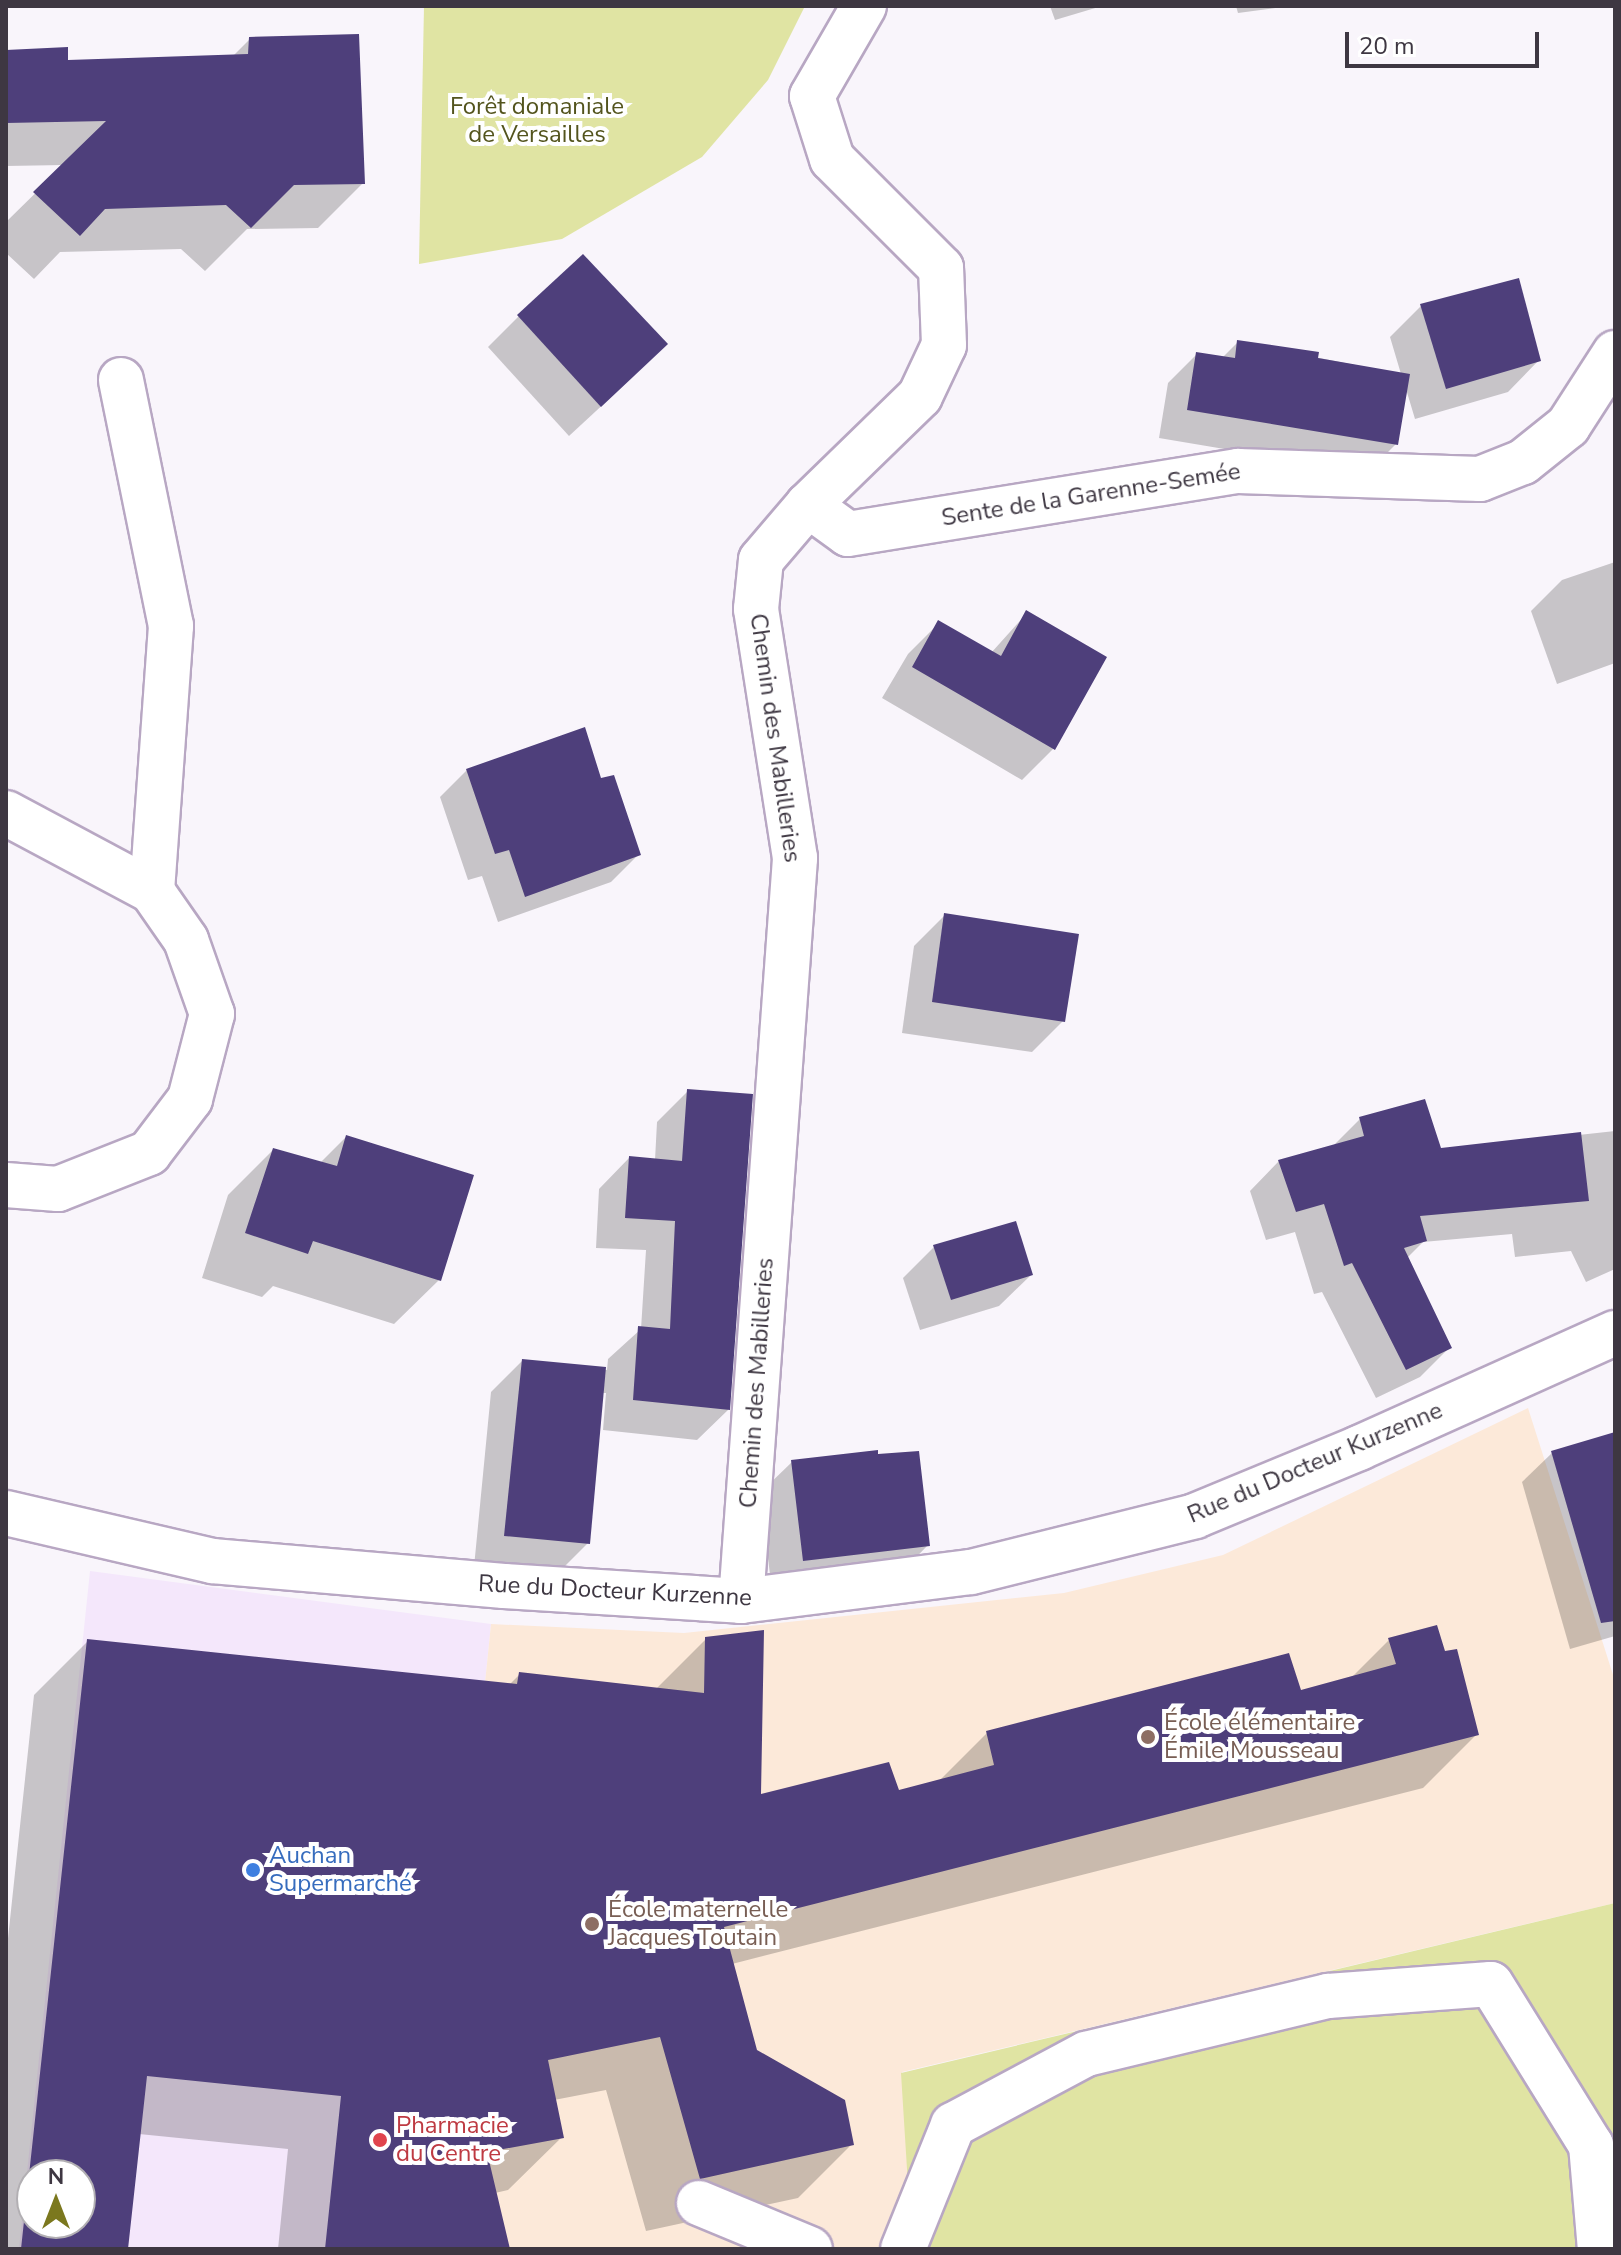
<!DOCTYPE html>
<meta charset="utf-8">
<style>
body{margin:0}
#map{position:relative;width:1621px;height:2255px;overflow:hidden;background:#f9f5fb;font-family:"Nunito Sans",sans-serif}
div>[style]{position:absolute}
.commercial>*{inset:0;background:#f4e7fb}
.education>*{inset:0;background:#fce9d9}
.green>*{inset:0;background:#e0e4a3}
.shadow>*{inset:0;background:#0003}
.building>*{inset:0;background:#4e3f7b}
.roads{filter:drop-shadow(2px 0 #b8a7c3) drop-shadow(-2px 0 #b8a7c3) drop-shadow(0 2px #b8a7c3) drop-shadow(0 -2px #b8a7c3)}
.minor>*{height:44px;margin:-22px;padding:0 22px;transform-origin:22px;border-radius:22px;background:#fff}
.dots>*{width:22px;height:22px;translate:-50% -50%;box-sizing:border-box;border:4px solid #fff;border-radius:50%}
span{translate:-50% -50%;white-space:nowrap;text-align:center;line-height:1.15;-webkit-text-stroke:8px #fff;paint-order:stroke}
.park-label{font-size:24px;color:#53541d}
.street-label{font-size:24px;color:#3e3742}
.education-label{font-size:24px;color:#785e54}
.left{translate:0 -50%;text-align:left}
.shop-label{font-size:24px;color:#366cbe}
.health-label{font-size:24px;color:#be3a42}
.frame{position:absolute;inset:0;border:8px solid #3e3742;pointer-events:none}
.north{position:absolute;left:16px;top:2159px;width:80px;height:80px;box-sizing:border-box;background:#fff;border:2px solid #b2afb3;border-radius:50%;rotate:0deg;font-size:22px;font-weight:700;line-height:32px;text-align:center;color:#3e3742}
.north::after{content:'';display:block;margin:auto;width:28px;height:36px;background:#7b781e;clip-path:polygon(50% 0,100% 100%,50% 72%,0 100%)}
.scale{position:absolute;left:1345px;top:32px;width:194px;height:36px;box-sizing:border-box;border:4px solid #3e3742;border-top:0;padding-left:10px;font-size:24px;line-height:28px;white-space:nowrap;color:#3e3742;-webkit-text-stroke:6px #fff;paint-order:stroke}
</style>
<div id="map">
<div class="commercial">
<i style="clip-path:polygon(evenodd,90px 1571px,491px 1624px,427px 2249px,19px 2249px,90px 1571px,32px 2175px,80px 2175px,80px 2223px,32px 2223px,32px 2175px)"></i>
</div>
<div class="education">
<i style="clip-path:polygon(1528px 1408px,1615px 1681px,1615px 1903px,902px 2072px,912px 2249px,427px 2249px,491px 1624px,684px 1633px,1064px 1593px,1223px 1555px)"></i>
</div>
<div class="green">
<i style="clip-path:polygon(424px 6px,805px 6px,768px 80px,702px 157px,562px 239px,419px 264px)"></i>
<i style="clip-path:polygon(1615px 1903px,1615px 2249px,912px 2249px,901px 2073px)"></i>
</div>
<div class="shadow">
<i style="clip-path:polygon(1050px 6px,1102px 6px,1055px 20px)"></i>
<i style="clip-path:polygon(1236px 6px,1290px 6px,1238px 13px)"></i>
<i style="clip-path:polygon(250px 39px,363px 183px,318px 228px,247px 229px,205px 271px,181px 249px,60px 252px,34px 279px,6px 253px,6px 222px,64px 165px,6px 166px,6px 52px,66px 62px,233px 56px)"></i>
<i style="clip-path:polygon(1421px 306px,1539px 360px,1508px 392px,1415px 419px,1406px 389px,1396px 444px,1367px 473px,1159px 438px,1168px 383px,1197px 354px,1222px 358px,1238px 342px,1401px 374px,1390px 337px)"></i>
<i style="clip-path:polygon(519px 316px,635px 375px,569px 436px,488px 347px)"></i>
<i style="clip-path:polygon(1615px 562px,1615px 663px,1557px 684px,1531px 611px,1562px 580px)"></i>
<i style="clip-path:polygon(1027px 613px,1053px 749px,1022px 780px,882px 698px,908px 654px,939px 623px,991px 653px)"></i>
<i style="clip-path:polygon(467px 770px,600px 781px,638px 855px,611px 882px,498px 922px,482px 876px,468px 880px,440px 797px)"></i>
<i style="clip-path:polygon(945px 915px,1063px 1021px,1032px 1052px,902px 1033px,914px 946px)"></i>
<i style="clip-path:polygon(688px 1091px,728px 1410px,697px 1440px,603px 1430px,606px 1393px,602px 1393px,588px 1543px,557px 1574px,474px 1567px,491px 1392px,522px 1361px,607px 1370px,608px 1359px,641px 1329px,646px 1250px,596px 1248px,599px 1189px,629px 1158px,655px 1160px,657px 1122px)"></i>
<i style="clip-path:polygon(1360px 1119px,1440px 1150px,1615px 1131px,1615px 1269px,1586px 1282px,1571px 1251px,1515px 1257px,1512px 1234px,1423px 1242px,1407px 1258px,1449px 1348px,1420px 1377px,1376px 1398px,1322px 1292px,1314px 1294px,1295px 1232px,1266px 1240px,1250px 1191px,1279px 1161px,1333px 1146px)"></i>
<i style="clip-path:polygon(346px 1137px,439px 1280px,394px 1324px,273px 1286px,262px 1297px,202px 1278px,228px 1195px,273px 1150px,320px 1163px)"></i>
<i style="clip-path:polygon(934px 1247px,1031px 1275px,999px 1306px,920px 1330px,903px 1278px)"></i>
<i style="clip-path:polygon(1615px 1434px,1615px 1636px,1570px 1649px,1522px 1482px,1552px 1453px)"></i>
<i style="clip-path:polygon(792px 1462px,928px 1545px,897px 1577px,772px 1591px,760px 1493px)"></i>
<i style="clip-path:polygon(evenodd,706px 1639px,759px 1796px,898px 1792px,938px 1782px,987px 1733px,1299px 1693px,1350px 1679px,1389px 1640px,1477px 1734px,1423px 1788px,732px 1964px,756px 2051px,852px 2144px,798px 2198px,646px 2231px,606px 2090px,554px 2100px,562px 2137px,508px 2190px,495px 2193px,508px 2249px,278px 2249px,288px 2149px,139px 2134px,126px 2249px,6px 2249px,6px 1957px,34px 1695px,88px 1641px,509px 1685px,520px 1674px,655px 1690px,706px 1639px,32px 2175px,80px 2175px,80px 2223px,32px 2223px,32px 2175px)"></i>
</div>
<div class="building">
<i style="clip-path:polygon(359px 34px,365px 184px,294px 185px,251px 228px,226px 205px,105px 209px,80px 236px,33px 192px,106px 121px,6px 123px,6px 50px,68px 47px,68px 60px,248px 54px,249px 37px)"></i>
<i style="clip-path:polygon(583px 254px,668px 344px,601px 407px,517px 315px)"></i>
<i style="clip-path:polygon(1519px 278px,1541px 361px,1446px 389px,1420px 304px)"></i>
<i style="clip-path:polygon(1237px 340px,1319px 352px,1318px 358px,1410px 374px,1398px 445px,1187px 410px,1196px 352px,1235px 358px)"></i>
<i style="clip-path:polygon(1026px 610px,1107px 657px,1055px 750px,912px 667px,938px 620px,1001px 656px)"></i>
<i style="clip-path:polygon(585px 727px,601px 778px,614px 775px,641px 855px,525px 897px,509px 850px,495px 854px,466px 769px)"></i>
<i style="clip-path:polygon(944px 913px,1079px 934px,1065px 1022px,932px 1002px)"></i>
<i style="clip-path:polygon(687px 1089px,753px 1094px,730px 1410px,633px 1400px,638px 1326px,670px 1329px,675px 1221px,625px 1218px,629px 1156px,682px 1161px)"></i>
<i style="clip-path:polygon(1425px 1099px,1441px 1148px,1581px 1132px,1589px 1201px,1420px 1216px,1427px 1241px,1404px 1248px,1452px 1348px,1406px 1370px,1352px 1263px,1344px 1266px,1324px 1204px,1296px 1212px,1278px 1160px,1364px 1136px,1359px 1117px)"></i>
<i style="clip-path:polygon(346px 1135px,474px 1175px,441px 1281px,313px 1241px,308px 1254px,245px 1233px,273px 1148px,337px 1166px)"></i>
<i style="clip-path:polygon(1016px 1221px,1033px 1275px,951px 1300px,933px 1245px)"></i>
<i style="clip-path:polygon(522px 1359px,606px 1367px,590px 1544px,504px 1536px)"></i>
<i style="clip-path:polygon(1615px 1432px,1615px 1621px,1601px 1623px,1551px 1451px)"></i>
<i style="clip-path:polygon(878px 1450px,878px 1454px,919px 1451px,930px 1546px,803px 1561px,791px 1460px)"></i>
<i style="clip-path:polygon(evenodd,1437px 1625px,1445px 1651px,1457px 1649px,1479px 1735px,724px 1927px,757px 2050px,845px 2100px,854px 2145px,700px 2179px,660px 2037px,548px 2060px,564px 2138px,487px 2152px,510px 2249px,325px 2249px,341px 2096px,147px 2076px,128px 2249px,21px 2249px,87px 1639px,517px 1684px,519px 1672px,704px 1693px,705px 1637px,764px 1630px,761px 1794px,889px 1762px,899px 1790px,994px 1765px,986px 1731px,1289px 1653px,1301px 1690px,1396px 1664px,1388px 1638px,1437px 1625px,32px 2175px,80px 2175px,80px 2223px,32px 2223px,32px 2175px)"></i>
</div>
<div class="roads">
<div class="minor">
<i style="left:808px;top:505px;width:49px;rotate:35.9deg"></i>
<i style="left:848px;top:534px;width:395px;rotate:-9.2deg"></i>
<i style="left:1238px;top:471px;width:242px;rotate:1.9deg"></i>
<i style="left:1480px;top:479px;width:46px;rotate:-21.6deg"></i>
<i style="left:1523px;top:462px;width:58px;rotate:-38.7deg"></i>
<i style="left:1568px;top:426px;width:87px;rotate:-57.2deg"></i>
<i style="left:6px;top:813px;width:166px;rotate:28.1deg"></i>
<i style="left:6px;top:1185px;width:52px;rotate:4.4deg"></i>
<i style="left:58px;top:1189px;width:98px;rotate:-21.6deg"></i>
<i style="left:149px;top:1153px;width:68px;rotate:-52.8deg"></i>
<i style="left:190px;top:1099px;width:88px;rotate:-75.5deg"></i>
<i style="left:212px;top:1014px;width:78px;rotate:-109.4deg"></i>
<i style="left:186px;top:940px;width:60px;rotate:-124.8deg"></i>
<i style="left:152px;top:891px;width:266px;rotate:-85.9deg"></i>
<i style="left:171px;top:626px;width:251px;rotate:-101.5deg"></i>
<i style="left:6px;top:1513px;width:212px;rotate:13.1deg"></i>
<i style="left:212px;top:1561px;width:293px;rotate:4.9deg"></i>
<i style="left:504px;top:1586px;width:237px;rotate:3.6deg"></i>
<i style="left:741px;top:1601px;width:232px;rotate:-7.2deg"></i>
<i style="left:971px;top:1572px;width:231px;rotate:-14deg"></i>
<i style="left:1195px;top:1516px;width:178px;rotate:-22.5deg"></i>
<i style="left:1359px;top:1448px;width:281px;rotate:-24.2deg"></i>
<i style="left:741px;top:1601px;width:745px;rotate:-85.84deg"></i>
<i style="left:795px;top:858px;width:252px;rotate:-98.9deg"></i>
<i style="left:756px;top:609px;width:49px;rotate:-84.2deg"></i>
<i style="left:761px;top:560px;width:72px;rotate:-49.5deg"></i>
<i style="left:808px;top:505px;width:156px;rotate:-44.2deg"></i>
<i style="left:920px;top:396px;width:56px;rotate:-64.8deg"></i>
<i style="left:944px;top:345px;width:77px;rotate:-92.2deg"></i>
<i style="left:941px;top:268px;width:154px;rotate:-135deg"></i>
<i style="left:832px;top:159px;width:66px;rotate:-107.6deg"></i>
<i style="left:812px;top:96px;width:104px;rotate:-60deg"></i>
<i style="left:699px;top:2203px;width:120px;rotate:22.5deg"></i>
<i style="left:903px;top:2249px;width:134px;rotate:-68deg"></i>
<i style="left:953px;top:2125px;width:151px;rotate:-28.1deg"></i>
<i style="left:1086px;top:2054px;width:249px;rotate:-13.5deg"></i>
<i style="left:1328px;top:1996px;width:163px;rotate:-4.2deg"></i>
<i style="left:1491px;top:1984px;width:190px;rotate:58.2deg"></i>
<i style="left:1591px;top:2145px;width:104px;rotate:85.1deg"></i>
</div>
</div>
<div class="dots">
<i style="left:1148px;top:1737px;background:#8d6e63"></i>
<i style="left:253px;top:1870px;background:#3f7fe0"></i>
<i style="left:592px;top:1924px;background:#8d6e63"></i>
<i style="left:380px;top:2140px;background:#e0444e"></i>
</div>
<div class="park-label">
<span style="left:537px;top:121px">Forêt domaniale<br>de Versailles</span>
</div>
<div class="street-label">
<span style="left:1091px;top:495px;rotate:-9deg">Sente de la Garenne-Semée</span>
<span style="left:775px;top:738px;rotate:82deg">Chemin des Mabilleries</span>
<span style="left:757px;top:1383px;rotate:-86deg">Chemin des Mabilleries</span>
<span style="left:1315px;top:1463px;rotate:-23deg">Rue du Docteur Kurzenne</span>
<span style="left:615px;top:1591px;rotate:3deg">Rue du Docteur Kurzenne</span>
</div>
<div class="education-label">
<span class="left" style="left:1164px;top:1737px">École élémentaire<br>Émile Mousseau</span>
<span class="left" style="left:608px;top:1924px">École maternelle<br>Jacques Toutain</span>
</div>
<div class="shop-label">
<span class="left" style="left:269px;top:1870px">Auchan<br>Supermarché</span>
</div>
<div class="health-label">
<span class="left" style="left:396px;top:2140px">Pharmacie<br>du Centre</span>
</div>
<div class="frame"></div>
<div class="north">N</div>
<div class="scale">20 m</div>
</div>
